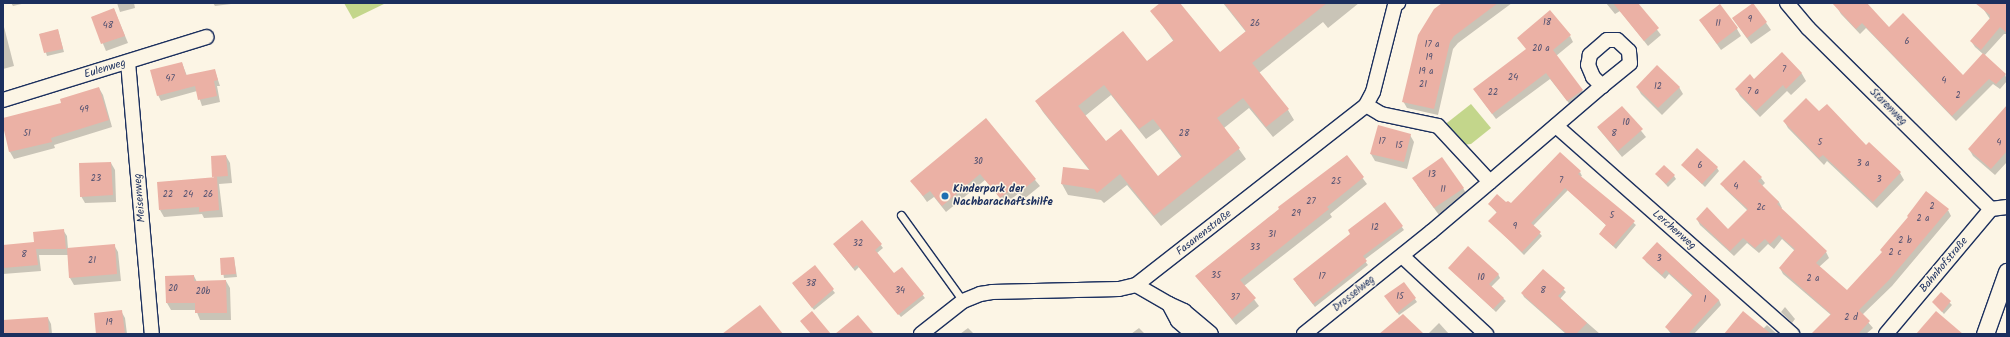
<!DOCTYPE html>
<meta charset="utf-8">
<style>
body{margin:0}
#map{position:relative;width:2010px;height:337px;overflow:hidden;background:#fcf5e5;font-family:Kalam,sans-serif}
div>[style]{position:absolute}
.green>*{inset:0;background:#c3d68b}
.shadow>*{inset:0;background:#0003}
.building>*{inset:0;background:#ebb1a5}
.roads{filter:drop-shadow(1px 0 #1b2f5e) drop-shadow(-1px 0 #1b2f5e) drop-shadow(0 1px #1b2f5e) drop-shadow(0 -1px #1b2f5e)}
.service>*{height:7px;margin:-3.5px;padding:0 3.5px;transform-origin:3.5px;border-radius:3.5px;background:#fcf5e5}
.minor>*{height:14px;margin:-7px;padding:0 7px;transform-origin:7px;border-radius:7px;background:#fcf5e5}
.tertiary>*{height:17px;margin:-8.5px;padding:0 8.5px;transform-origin:8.5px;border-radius:8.5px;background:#fcf5e5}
.dots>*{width:11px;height:11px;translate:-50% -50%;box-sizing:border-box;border:2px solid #fcf5e5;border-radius:50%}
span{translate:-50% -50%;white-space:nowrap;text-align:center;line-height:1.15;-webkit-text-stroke:3px #fcf5e5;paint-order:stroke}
.number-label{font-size:9px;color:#4f5070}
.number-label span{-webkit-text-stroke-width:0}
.street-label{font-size:11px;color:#1b2f5e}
.poi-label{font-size:11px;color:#1b2f5e;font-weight:700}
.left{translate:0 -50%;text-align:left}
.frame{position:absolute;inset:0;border:4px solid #1b2f5e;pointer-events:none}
</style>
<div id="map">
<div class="green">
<i style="clip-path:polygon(344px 3px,386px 3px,353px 19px)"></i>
<i style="clip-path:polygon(1471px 104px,1491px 128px,1471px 144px,1462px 145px,1443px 126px)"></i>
</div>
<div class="shadow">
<i style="clip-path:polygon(11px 3px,26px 3px,13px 6px)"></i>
<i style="clip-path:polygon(117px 3px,134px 3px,135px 8px,120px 12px)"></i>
<i style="clip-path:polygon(213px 3px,239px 3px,215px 6px)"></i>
<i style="clip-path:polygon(evenodd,1162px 3px,1179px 3px,1219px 54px,1246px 32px,1223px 3px,1359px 3px,1328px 28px,1323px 22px,1259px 73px,1288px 110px,1294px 120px,1273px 137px,1249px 108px,1224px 128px,1246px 159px,1161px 226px,1127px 185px,1104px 203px,1101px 200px,1068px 195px,1062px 184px,1064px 168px,1090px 171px,1043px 112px,1036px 101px,1147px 63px,1174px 42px,1152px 11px,1162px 3px,1111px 95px,1146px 139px,1160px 129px,1182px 158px,1158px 177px,1106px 142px,1085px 116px,1111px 95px)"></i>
<i style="clip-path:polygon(1444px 3px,1512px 3px,1458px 43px,1453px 49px,1438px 115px,1407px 108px,1403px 101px)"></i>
<i style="clip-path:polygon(1606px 3px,1637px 3px,1661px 35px,1648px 46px,1620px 11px,1615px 14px)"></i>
<i style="clip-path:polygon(1840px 3px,1866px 3px,1889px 29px,1963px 77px,1983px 54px,1975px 47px,1971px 41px,1990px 19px,1984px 10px,1991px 3px,2007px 3px,2007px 34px,2004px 34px,1984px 56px,2005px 74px,2007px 81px,2000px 89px,1993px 84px,1956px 121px,1866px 28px,1860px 34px,1841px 14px,1838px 9px)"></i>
<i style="clip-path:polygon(1753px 4px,1771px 30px,1751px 44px,1733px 19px)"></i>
<i style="clip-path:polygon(114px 9px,128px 43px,106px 51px,92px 17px)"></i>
<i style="clip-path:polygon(1700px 20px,1737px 29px,1741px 36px,1721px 50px)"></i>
<i style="clip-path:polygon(3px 23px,14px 66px,3px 69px)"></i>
<i style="clip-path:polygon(58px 30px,64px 52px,47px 56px,40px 34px)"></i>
<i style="clip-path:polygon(1570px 36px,1573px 42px,1556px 56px,1586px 96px,1572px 107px,1550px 79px,1496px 119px,1478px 95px,1527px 50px)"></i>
<i style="clip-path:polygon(1782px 53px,1802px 74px,1806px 81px,1791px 95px,1787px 91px,1760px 117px,1740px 96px,1736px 89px,1754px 80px)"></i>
<i style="clip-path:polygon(182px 63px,187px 76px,215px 71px,220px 86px,217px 86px,220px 102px,202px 106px,197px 91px,161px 101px,158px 95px)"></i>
<i style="clip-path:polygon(1637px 87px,1679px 87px,1683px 94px,1662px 115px,1641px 94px)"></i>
<i style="clip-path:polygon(99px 88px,103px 95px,112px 127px,54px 145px,55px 148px,14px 159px,10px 152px,3px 119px,62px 104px)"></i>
<i style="clip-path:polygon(1622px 107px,1646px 137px,1622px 157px,1598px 128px)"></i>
<i style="clip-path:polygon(2007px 107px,2007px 162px,1995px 175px,1973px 156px,1969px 149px)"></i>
<i style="clip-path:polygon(1819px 113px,1866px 146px,1869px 144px,1900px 173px,1904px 180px,1877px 208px,1827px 161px,1824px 165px,1788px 128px,1784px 121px)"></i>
<i style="clip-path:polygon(986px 120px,1040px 186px,1024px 199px,1019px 193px,1005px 204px,985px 180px,946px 212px,934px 197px,927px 202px,912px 181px)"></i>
<i style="clip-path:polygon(1410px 135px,1414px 142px,1407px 169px,1375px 161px,1371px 154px)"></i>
<i style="clip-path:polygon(226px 156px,230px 163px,232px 183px,219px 184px,223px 217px,204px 218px,202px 214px,164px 217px,160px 210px,214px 178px,212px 157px)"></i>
<i style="clip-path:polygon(1346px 156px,1367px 184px,1330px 214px,1332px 217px,1244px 286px,1259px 306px,1236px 325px,1196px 276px)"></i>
<i style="clip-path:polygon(111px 163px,115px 170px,116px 202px,85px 203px,81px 196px)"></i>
<i style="clip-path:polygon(1683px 165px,1717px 168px,1719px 171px,1705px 187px)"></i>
<i style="clip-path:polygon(1580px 172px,1582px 176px,1580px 177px,1636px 225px,1616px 249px,1600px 234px,1607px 226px,1568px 190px,1533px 226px,1542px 236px,1524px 255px,1490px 221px,1497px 213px,1489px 204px,1511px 205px)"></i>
<i style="clip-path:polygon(1657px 175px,1674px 176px,1676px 179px,1668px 187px)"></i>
<i style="clip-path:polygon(1761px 178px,1765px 183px,1762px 186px,1779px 202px,1782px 208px,1781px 209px,1826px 252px,1829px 258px,1819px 267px,1847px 291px,1883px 253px,1881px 250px,1948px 210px,1951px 216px,1892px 286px,1862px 315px,1873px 328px,1866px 334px,1819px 334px,1831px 315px,1783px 274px,1780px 268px,1795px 251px,1782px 239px,1774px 249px,1768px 244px,1759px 253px,1747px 243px,1734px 256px,1700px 225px,1697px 219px,1728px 231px,1748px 211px,1725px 189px,1722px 184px)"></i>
<i style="clip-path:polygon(1417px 185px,1463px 188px,1467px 195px,1439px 215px)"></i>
<i style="clip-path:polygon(1385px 204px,1404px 230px,1364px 260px,1368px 265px,1315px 307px,1296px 283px)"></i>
<i style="clip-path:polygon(862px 221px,883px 248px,877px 253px,894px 275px,901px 269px,925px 298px,901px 317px,859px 267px,855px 271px,836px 247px)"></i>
<i style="clip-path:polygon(63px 230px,67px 236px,68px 249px,114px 245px,118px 252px,121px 281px,74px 285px,70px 278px,68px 255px,39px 255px,41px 271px,3px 274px,3px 246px,35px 243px)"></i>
<i style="clip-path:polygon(1657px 243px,1719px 300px,1721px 305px,1694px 334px,1671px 334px,1666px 327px,1693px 296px,1669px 274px,1665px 279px,1646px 262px,1644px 258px)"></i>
<i style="clip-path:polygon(234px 258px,237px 277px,224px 278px,221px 259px)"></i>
<i style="clip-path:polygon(815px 267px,835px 293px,814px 310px,793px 284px)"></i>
<i style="clip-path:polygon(1449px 268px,1498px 274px,1500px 278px,1491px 287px,1506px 301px,1496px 312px)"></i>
<i style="clip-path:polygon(1543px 270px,1566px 292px,1560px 299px,1600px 334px,1566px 334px,1524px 297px,1522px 293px)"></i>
<i style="clip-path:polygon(194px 276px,197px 282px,226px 281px,230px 288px,231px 320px,200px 320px,196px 310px,171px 310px,167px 303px,166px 277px)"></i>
<i style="clip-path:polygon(1404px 283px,1417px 302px,1399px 315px,1388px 299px)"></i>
<i style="clip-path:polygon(1941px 294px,1952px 305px,1944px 314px,1933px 302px)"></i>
<i style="clip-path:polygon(1785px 307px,1795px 319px,1792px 323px,1781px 312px)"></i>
<i style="clip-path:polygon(121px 311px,125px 318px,127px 334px,97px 334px)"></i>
<i style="clip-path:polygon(48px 318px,51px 324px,52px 334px,3px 334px,3px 321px)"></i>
<i style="clip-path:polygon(1439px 323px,1449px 334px,1428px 334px)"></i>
<i style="clip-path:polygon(1767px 325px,1777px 334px,1725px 334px,1763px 329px)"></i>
<i style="clip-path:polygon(968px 328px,974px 334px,960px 334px)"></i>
<i style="clip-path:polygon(1139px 328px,1145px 334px,1069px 334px,1131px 334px)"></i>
</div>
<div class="building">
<i style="clip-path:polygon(evenodd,1160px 3px,1180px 3px,1220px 52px,1246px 31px,1224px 3px,1327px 3px,1252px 63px,1289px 109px,1266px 127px,1243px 98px,1217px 118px,1240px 148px,1154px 216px,1120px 174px,1097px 193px,1094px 189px,1061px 184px,1063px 167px,1090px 170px,1035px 101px,1123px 31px,1147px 61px,1174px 40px,1150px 11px,1160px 3px,1104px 85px,1139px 129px,1153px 119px,1182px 156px,1158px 176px,1121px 129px,1106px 141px,1078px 106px,1104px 85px)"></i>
<i style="clip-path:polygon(1442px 3px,1498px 3px,1454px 36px,1450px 42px,1434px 109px,1402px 102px,1418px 35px,1434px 9px)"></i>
<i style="clip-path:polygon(1613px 3px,1638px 3px,1659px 28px,1644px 41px)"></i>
<i style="clip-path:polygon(1753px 3px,1767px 22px,1747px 38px,1732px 18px)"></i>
<i style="clip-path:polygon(1832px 3px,1867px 3px,1889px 27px,1903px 13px,1963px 75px,1983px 53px,2006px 74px,1996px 84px,1989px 79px,1952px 116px,1862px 23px,1856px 29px)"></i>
<i style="clip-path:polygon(1975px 3px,2007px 3px,2007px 33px,2000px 27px,1981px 50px,1970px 41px,1990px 18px,1990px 15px)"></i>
<i style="clip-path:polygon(1720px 4px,1738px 28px,1717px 44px,1699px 20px)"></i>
<i style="clip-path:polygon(114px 8px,125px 36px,101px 44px,91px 17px)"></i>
<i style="clip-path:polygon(1550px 10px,1571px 35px,1553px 50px,1583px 90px,1567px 101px,1546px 73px,1492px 114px,1473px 89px,1526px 49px,1517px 38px)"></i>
<i style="clip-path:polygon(58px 29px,63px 49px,44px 53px,39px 34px)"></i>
<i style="clip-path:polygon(1782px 52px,1802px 73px,1786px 89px,1783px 85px,1756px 111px,1735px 89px,1750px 74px,1754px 79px)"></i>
<i style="clip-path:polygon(182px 62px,186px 75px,215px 69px,218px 80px,214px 81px,217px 96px,198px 100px,195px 86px,157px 96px,150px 70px)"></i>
<i style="clip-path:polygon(1657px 65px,1680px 87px,1658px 108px,1636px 87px)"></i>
<i style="clip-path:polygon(99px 87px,109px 120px,51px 138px,52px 142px,9px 152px,3px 126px,3px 118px,61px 103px,60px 99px)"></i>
<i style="clip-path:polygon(1806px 98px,1819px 111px,1827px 104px,1866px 145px,1869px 142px,1901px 172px,1873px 202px,1823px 155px,1819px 158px,1783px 121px)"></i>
<i style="clip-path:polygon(2007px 105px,2007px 151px,1991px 169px,1968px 149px)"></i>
<i style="clip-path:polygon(1622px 106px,1643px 129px,1618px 151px,1597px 127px)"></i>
<i style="clip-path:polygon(986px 118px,1036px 179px,1019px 193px,1014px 187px,1000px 198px,980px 174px,942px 206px,930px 191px,923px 196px,910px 181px)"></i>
<i style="clip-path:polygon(1378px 125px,1411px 134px,1404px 162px,1370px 154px)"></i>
<i style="clip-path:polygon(1697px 148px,1718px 167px,1702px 184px,1681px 165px)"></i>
<i style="clip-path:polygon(1560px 152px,1581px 171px,1578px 174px,1635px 221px,1613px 246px,1599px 234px,1606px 225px,1565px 188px,1531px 223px,1541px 232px,1522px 252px,1488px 221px,1497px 212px,1488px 204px,1497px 194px,1506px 202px,1508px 201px,1511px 203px)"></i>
<i style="clip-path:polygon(226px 155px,228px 176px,212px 177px,211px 156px)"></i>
<i style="clip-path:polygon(1347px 155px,1364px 177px,1327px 207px,1329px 209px,1240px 280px,1256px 298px,1232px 319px,1195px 276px,1279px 209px,1278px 207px)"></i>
<i style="clip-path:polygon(1442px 157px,1464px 188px,1434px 208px,1412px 178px)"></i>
<i style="clip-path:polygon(1744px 160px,1762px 177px,1758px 181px,1779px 202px,1777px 204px,1827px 251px,1816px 263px,1847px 290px,1882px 252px,1880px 250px,1908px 217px,1907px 216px,1926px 191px,1949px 209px,1889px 280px,1859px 310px,1870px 321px,1858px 334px,1811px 334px,1831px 314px,1779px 268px,1795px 249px,1779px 235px,1770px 244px,1765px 239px,1755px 248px,1743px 238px,1730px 251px,1696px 219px,1707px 207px,1728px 229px,1748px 209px,1720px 184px)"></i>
<i style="clip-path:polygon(111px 162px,113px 195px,80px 197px,79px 163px)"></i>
<i style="clip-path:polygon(1664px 165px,1675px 175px,1666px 184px,1655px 174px)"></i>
<i style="clip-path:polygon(217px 177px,219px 210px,199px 212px,199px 207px,159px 210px,157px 182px)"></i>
<i style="clip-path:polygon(1385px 202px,1403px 226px,1363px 256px,1367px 261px,1313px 304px,1293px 279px,1350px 234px,1348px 230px)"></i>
<i style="clip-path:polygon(862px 220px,882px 244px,875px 250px,894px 273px,902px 267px,924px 294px,898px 315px,857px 265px,853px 268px,833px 244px)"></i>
<i style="clip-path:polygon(64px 229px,66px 249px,36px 249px,38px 265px,3px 268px,3px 245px,34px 242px,33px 232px)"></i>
<i style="clip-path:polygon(1657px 242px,1719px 300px,1688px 334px,1673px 334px,1665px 327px,1693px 294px,1666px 270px,1662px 275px,1642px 258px)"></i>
<i style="clip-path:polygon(115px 244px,117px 274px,69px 278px,67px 248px)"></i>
<i style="clip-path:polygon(1468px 246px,1499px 274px,1489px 284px,1504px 298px,1493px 309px,1448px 268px)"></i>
<i style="clip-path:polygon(234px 257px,236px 274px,221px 275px,220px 258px)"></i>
<i style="clip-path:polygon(815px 265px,834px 289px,812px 308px,792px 283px)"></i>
<i style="clip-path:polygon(1543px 269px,1565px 288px,1558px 296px,1587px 323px,1576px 334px,1567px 334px,1521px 293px)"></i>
<i style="clip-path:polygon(194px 275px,194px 281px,226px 280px,227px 313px,195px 313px,195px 303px,166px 303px,165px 276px)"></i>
<i style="clip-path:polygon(1404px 282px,1416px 298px,1397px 313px,1384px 296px)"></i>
<i style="clip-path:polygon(1941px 292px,1951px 301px,1942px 312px,1932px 302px)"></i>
<i style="clip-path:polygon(760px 305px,783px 334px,722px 334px)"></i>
<i style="clip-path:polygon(122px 310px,125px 334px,96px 334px,94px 313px)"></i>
<i style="clip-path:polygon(812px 311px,821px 322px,831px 334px,811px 334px,800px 321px)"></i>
<i style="clip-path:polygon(1743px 311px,1771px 334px,1724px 334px)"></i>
<i style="clip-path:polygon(1936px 311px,1963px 334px,1916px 334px)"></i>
<i style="clip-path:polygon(1403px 314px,1424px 334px,1379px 334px)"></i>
<i style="clip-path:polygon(858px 315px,874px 334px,835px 334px)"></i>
<i style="clip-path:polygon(48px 317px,49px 334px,3px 334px,3px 320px)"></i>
</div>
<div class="roads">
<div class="service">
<i style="left:901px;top:215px;width:106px;rotate:54.2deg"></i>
</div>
<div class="minor">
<i style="left:1787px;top:3px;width:33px;rotate:50deg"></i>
<i style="left:1808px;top:28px;width:257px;rotate:44.7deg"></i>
<i style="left:128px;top:62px;width:273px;rotate:85deg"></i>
<i style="left:3px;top:100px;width:213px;rotate:-17.2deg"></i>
<i style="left:1366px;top:105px;width:17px;rotate:31deg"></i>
<i style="left:1381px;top:114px;width:58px;rotate:11.9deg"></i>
<i style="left:1438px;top:126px;width:76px;rotate:47.1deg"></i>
<i style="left:1556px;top:126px;width:315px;rotate:41.4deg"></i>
<i style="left:1402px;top:256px;width:115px;rotate:42.9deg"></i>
<i style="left:1136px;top:285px;width:38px;rotate:30deg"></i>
<i style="left:921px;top:334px;width:53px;rotate:-38.2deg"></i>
<i style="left:963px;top:301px;width:18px;rotate:-22deg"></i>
<i style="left:980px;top:294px;width:12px;rotate:-9deg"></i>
<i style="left:992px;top:292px;width:127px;rotate:-1.4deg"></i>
<i style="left:1119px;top:289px;width:17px;rotate:-13deg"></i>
<i style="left:1136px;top:285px;width:292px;rotate:-38deg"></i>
<i style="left:1366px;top:105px;width:15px;rotate:-62deg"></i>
<i style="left:1373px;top:92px;width:90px;rotate:-75.8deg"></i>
<i style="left:1395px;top:5px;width:4px;rotate:-34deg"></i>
<i style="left:1193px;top:334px;width:20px;rotate:-139deg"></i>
<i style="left:1178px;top:321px;width:19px;rotate:-118deg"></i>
<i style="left:1169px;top:304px;width:17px;rotate:25deg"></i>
<i style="left:1184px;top:311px;width:35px;rotate:40deg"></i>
<i style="left:1304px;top:334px;width:163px;rotate:-38.8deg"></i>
<i style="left:1431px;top:232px;width:77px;rotate:-40.3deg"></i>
<i style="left:1490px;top:182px;width:148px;rotate:-40.6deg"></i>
<i style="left:1602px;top:86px;width:36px;rotate:-39deg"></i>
<i style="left:1630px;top:63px;width:12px;rotate:-95deg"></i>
<i style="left:1629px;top:51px;width:16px;rotate:-137deg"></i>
<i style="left:1617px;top:40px;width:10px;rotate:180deg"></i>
<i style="left:1607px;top:40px;width:23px;rotate:139deg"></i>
<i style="left:1590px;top:55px;width:10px;rotate:101deg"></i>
<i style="left:1588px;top:65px;width:13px;rotate:67deg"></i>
<i style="left:1593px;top:77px;width:13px;rotate:45deg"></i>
<i style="left:1886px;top:334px;width:163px;rotate:-50deg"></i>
<i style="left:1991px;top:209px;width:16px;rotate:-7deg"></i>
</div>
<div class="tertiary">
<i style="left:1985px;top:334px;width:66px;rotate:-70.5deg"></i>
</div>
</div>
<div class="dots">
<i style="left:945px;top:196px;background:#1f6fb2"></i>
</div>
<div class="number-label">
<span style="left:1750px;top:20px">9</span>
<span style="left:1547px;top:23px">18</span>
<span style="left:1255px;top:24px">26</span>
<span style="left:1718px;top:24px">11</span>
<span style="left:108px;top:26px">48</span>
<span style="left:1907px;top:42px">6</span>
<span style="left:1432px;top:45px">17 a</span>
<span style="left:1541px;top:49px">20 a</span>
<span style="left:1429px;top:58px">19</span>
<span style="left:1784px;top:70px">7</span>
<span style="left:1426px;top:72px">19 a</span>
<span style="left:1513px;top:78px">24</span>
<span style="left:170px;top:79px">47</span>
<span style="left:1944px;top:81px">4</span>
<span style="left:1423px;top:85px">21</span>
<span style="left:1658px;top:87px">12</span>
<span style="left:1753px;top:92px">7 a</span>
<span style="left:1493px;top:93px">22</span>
<span style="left:1958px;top:96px">2</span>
<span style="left:84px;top:110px">49</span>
<span style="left:1626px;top:123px">10</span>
<span style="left:27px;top:134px">51</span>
<span style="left:1184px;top:134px">28</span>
<span style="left:1614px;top:134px">8</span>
<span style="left:1382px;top:142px">17</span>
<span style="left:1820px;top:143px">5</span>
<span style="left:1999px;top:143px">4</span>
<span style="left:1399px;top:146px">15</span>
<span style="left:978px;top:162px">30</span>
<span style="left:1863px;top:164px">3 a</span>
<span style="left:1700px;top:166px">6</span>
<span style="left:1432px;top:175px">13</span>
<span style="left:96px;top:179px">23</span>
<span style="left:1879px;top:180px">3</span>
<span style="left:1561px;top:181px">7</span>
<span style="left:1336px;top:182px">25</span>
<span style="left:1736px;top:187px">4</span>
<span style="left:1443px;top:190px">11</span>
<span style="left:168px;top:195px">22</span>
<span style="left:188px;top:195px">24</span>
<span style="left:208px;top:195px">26</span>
<span style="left:1311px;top:202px">27</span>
<span style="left:1932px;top:207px">2</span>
<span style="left:1761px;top:208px">2c</span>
<span style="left:1296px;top:214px">29</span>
<span style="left:1612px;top:216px">5</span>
<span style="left:1923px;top:219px">2 a</span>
<span style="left:1515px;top:227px">9</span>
<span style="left:1375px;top:228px">12</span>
<span style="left:1272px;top:235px">31</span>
<span style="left:1905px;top:241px">2 b</span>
<span style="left:858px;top:244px">32</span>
<span style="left:1255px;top:248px">33</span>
<span style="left:1895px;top:253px">2 c</span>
<span style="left:24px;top:255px">8</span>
<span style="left:1659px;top:259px">3</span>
<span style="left:92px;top:261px">21</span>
<span style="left:1216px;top:276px">35</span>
<span style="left:1322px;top:277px">17</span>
<span style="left:1481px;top:278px">10</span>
<span style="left:1813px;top:279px">2 a</span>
<span style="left:811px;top:284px">38</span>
<span style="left:173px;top:289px">20</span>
<span style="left:900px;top:291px">34</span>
<span style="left:1543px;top:291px">8</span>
<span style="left:203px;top:292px">20b</span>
<span style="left:1400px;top:297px">15</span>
<span style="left:1235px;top:298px">37</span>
<span style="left:1705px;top:300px">1</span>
<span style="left:1851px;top:318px">2 d</span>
<span style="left:109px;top:323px">19</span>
</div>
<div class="street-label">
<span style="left:105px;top:69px;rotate:-17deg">Eulenweg</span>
<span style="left:1888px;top:107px;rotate:45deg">Starenweg</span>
<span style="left:140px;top:198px;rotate:-95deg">Meisenweg</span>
<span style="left:1674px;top:230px;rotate:41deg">Lerchenweg</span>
<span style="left:1204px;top:233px;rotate:-38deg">Fasanenstraße</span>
<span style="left:1944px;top:265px;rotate:-50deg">Bahnhofstraße</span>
<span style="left:1354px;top:294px;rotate:-39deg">Drosselweg</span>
</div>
<div class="poi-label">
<span class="left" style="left:953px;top:196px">Kinderpark der<br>Nachbarachaftshilfe</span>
</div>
<div class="frame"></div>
</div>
